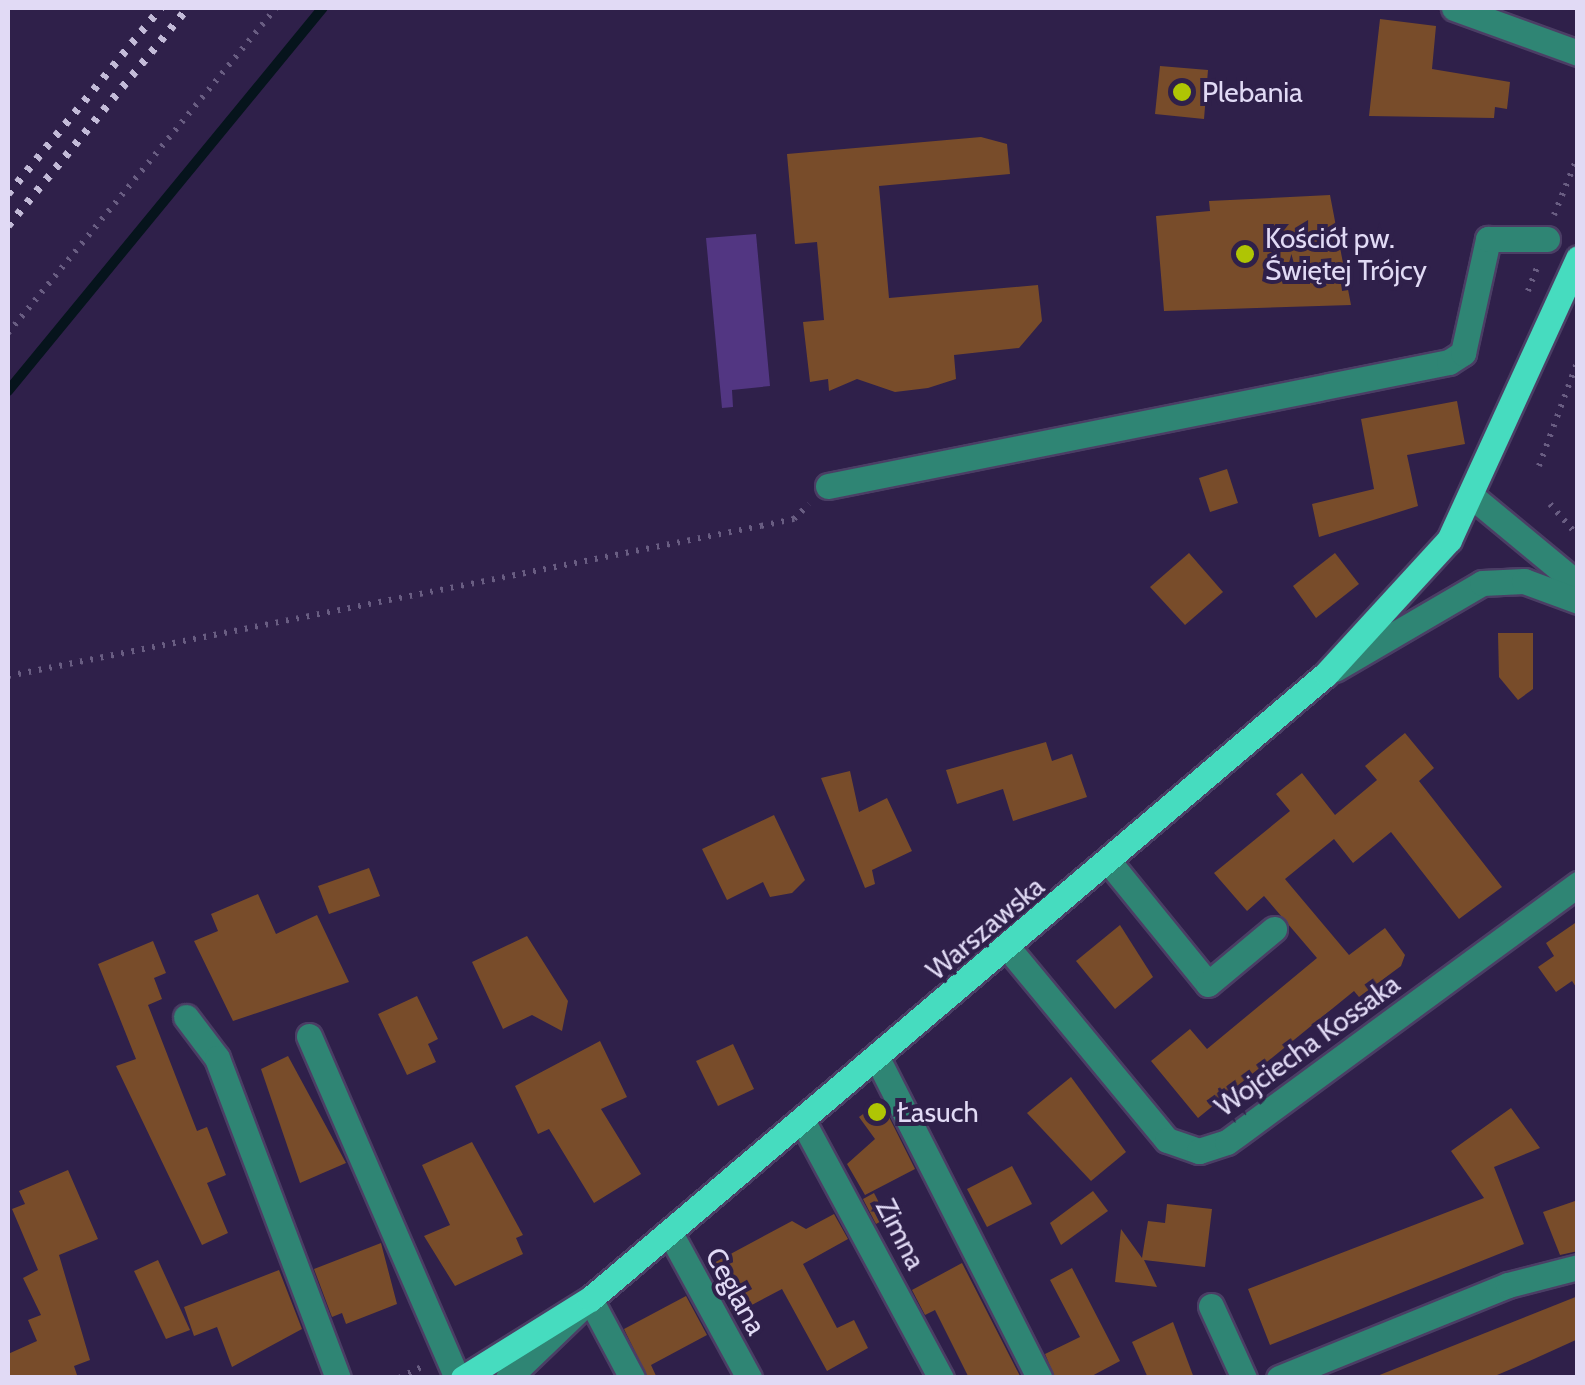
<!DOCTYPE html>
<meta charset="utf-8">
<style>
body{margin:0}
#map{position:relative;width:1585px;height:1385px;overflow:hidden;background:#2f204a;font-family:Cabin,sans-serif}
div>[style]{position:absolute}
.green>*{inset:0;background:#523682}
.stream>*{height:10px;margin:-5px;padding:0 5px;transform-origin:5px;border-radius:5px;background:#06141c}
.building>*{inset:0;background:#784c2a}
.path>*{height:6px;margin-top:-3px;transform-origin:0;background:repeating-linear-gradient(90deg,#695d82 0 2.5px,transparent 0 10.5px)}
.roads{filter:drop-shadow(2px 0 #4b3e65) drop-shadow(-2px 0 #4b3e65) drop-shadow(0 2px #4b3e65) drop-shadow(0 -2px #4b3e65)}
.minor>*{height:25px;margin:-12.5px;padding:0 12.5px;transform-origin:12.5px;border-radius:12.5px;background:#2f8574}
.major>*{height:25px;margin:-12.5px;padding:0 12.5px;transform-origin:12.5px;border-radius:12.5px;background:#46dcbf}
.rail>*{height:8px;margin-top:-4px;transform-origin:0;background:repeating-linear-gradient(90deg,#c3bbd8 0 5px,transparent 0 15px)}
.dots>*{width:28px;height:28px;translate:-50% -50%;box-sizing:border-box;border:5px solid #2f204a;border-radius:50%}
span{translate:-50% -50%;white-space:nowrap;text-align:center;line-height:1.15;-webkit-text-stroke:8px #2f204a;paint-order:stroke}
.poi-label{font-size:28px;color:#e1daf5}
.left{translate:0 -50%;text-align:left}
.street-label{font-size:28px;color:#e1daf5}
.frame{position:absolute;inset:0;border:10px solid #e1daf5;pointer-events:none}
</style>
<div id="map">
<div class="green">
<i style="clip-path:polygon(756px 234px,770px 386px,732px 390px,733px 407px,722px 408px,706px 238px)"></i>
</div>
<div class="stream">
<i style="left:8px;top:391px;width:496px;rotate:-50.6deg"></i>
</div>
<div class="building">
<i style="clip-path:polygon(1380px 19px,1436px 26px,1432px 69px,1510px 82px,1507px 109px,1495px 107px,1494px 118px,1369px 116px)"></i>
<i style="clip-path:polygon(1160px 66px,1208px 70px,1204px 119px,1155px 114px)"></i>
<i style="clip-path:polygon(981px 137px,1007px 144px,1010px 174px,879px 186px,889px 298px,1038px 285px,1042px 321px,1019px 348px,954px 355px,956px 379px,928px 388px,895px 392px,857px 379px,829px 391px,828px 379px,810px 382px,803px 322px,824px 320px,817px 242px,795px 244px,787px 154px)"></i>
<i style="clip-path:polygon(1330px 195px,1351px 305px,1164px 311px,1156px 216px,1210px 211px,1209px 201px)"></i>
<i style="clip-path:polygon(1457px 401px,1465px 444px,1407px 455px,1418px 506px,1319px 537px,1312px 504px,1374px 489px,1361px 419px)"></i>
<i style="clip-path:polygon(1227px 469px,1238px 503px,1210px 512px,1199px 478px)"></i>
<i style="clip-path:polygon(1189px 553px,1223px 592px,1185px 625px,1150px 587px)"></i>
<i style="clip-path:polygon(1335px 553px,1359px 584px,1316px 618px,1293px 586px)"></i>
<i style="clip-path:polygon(1498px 633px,1533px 633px,1533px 689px,1518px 700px,1499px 677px)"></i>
<i style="clip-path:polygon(1405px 733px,1434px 768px,1419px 781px,1502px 887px,1459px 919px,1391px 832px,1353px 863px,1334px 839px,1285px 879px,1349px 955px,1385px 928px,1405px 955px,1401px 966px,1359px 997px,1354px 991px,1198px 1118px,1151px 1061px,1190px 1029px,1207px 1049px,1317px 958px,1264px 896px,1247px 911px,1214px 873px,1290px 811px,1276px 794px,1302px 773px,1335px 815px,1377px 780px,1365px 766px)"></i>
<i style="clip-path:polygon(1046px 742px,1052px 761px,1072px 754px,1087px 797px,1013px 821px,1003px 789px,957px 804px,946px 770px)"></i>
<i style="clip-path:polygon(850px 771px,859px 812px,887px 798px,912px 851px,872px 870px,875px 884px,865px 888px,821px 778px)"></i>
<i style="clip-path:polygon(774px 815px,805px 880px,792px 893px,770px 897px,763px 882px,727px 900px,702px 849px)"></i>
<i style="clip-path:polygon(369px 868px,380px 896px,329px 914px,318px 886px)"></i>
<i style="clip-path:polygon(258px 894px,276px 934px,317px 915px,349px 982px,233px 1021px,194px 941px,218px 931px,211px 914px)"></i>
<i style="clip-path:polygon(1578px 921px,1578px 990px,1572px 981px,1556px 992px,1538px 967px,1554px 956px,1546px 943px)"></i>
<i style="clip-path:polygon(1120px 925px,1153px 977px,1115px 1009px,1076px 961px)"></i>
<i style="clip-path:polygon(527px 936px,568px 1001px,562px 1031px,532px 1015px,503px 1029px,472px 962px)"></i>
<i style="clip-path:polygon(153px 941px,166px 973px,154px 978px,162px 999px,148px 1005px,197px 1131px,207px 1127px,226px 1175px,207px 1183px,228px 1233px,202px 1245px,116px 1066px,136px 1059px,98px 964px)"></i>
<i style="clip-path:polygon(417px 996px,438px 1039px,428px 1044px,436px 1062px,407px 1075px,378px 1014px)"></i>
<i style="clip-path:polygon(600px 1041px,627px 1097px,601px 1109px,641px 1174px,594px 1203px,549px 1129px,538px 1134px,515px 1086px)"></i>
<i style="clip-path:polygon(733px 1044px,754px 1089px,718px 1106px,696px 1061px)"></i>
<i style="clip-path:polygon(288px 1056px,346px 1163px,300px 1183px,261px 1069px)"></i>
<i style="clip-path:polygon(1071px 1077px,1126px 1152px,1091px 1181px,1027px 1113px)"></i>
<i style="clip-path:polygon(881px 1101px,915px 1169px,865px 1195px,847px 1164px,875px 1139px,859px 1117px)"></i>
<i style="clip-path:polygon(1511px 1108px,1540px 1148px,1494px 1167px,1524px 1244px,1270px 1345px,1248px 1289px,1484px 1198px,1451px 1151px)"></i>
<i style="clip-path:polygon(472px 1142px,523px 1235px,516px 1238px,523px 1254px,455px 1286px,424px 1236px,450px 1225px,422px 1165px)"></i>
<i style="clip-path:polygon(1012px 1166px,1032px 1204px,987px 1227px,967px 1189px)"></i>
<i style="clip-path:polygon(68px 1170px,98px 1239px,59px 1255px,90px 1360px,74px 1366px,78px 1378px,8px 1378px,8px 1354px,37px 1341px,28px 1320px,41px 1315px,23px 1278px,38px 1270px,12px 1209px,25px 1204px,19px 1191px)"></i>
<i style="clip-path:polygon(1093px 1191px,1108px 1211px,1061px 1245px,1050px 1223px)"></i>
<i style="clip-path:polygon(874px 1193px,887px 1218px,876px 1224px,863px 1199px)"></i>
<i style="clip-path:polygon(1578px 1200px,1578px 1251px,1560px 1255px,1543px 1212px)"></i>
<i style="clip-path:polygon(1167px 1204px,1212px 1209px,1205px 1267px,1144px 1260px,1157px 1287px,1115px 1282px,1121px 1229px,1142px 1258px,1148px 1221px,1165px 1223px)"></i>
<i style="clip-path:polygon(834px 1214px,848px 1239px,803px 1264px,837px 1328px,854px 1320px,868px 1348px,827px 1371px,782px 1289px,733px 1315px,710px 1265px,792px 1221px,806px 1229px)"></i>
<i style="clip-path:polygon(381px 1243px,397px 1304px,346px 1324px,342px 1313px,332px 1317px,314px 1269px)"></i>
<i style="clip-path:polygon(158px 1260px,190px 1330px,166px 1339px,134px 1271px)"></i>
<i style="clip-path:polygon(962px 1263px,1021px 1378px,969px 1378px,935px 1310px,925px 1315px,912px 1290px)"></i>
<i style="clip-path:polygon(1072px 1268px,1120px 1361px,1088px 1378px,1055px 1378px,1045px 1354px,1080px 1337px,1050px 1280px)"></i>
<i style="clip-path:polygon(279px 1270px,302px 1329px,232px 1367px,217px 1327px,194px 1336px,184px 1307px)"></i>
<i style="clip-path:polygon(686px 1296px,707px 1335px,651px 1365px,657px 1378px,648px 1378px,624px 1329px)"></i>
<i style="clip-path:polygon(1578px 1296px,1578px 1339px,1516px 1367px,1490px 1378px,1372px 1378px)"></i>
<i style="clip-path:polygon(1173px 1322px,1194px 1378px,1148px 1378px,1132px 1342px)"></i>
</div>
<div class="path">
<i style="left:1554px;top:215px;width:64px;rotate:-67.9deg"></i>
<i style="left:1528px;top:291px;width:28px;rotate:-69deg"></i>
<i style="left:8px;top:333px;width:421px;rotate:-50.5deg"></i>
<i style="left:1539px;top:466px;width:113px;rotate:-69.8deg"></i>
<i style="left:1550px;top:504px;width:43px;rotate:48.8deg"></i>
<i style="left:8px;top:676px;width:768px;rotate:-11.27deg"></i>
<i style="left:761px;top:526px;width:34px;rotate:-12deg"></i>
<i style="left:794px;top:519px;width:21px;rotate:-45deg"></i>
<i style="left:399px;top:1378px;width:28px;rotate:-26deg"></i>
</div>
<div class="roads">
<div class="minor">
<i style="left:1454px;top:8px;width:132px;rotate:19.9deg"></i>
<i style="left:828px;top:486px;width:633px;rotate:-11.29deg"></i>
<i style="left:1449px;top:362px;width:17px;rotate:-33deg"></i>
<i style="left:1463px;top:353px;width:117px;rotate:-77.6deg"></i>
<i style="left:1488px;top:239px;width:59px"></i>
<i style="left:1474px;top:498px;width:135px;rotate:39.6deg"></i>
<i style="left:1335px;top:669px;width:170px;rotate:-30.3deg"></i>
<i style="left:1482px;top:583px;width:42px;rotate:-2.7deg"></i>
<i style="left:1524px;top:581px;width:58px;rotate:20.3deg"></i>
<i style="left:1109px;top:862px;width:157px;rotate:50.9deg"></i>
<i style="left:1208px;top:984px;width:86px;rotate:-39.8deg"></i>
<i style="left:1008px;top:948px;width:249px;rotate:50.4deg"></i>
<i style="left:1167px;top:1140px;width:34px;rotate:19deg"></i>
<i style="left:1199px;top:1151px;width:29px;rotate:-18deg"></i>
<i style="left:1227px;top:1142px;width:436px;rotate:-36.3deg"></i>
<i style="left:186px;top:1017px;width:51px;rotate:52.9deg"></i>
<i style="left:217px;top:1058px;width:342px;rotate:69.3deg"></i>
<i style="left:309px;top:1036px;width:373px;rotate:66.6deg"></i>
<i style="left:877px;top:1058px;width:359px;rotate:63.1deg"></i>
<i style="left:803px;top:1122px;width:291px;rotate:61.7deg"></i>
<i style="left:670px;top:1233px;width:165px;rotate:61.4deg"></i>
<i style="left:1211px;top:1306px;width:79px;rotate:65.4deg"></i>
<i style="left:508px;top:1378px;width:114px;rotate:-43.9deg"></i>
<i style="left:590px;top:1299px;width:89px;rotate:62deg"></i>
<i style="left:1279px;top:1378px;width:247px;rotate:-22.1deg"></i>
<i style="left:1508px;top:1285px;width:72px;rotate:-14.4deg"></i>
</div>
<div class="major">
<i style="left:463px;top:1378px;width:150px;rotate:-31.9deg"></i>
<i style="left:590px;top:1299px;width:966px;rotate:-40.34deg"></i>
<i style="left:1326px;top:674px;width:182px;rotate:-47.5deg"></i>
<i style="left:1449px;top:540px;width:310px;rotate:-65.4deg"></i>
</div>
</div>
<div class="rail">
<i style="left:8px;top:194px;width:241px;rotate:-50.6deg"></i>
<i style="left:8px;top:226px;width:283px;rotate:-50.5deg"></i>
</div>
<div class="dots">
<i style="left:1182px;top:92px;background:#afc504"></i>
<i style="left:1245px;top:254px;background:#afc504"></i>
<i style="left:877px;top:1112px;background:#afc504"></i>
</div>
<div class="poi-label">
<span class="left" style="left:1202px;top:92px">Plebania</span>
<span class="left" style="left:1265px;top:254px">Kościół pw.<br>Świętej Trójcy</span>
<span class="left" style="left:897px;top:1112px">Łasuch</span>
</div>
<div class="street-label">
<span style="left:985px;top:928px;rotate:-40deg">Warszawska</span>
<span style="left:1307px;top:1045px;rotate:-36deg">Wojciecha Kossaka</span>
<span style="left:901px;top:1234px;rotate:63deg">Zimna</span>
<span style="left:736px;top:1291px;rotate:61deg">Ceglana</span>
</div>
<div class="frame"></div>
</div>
